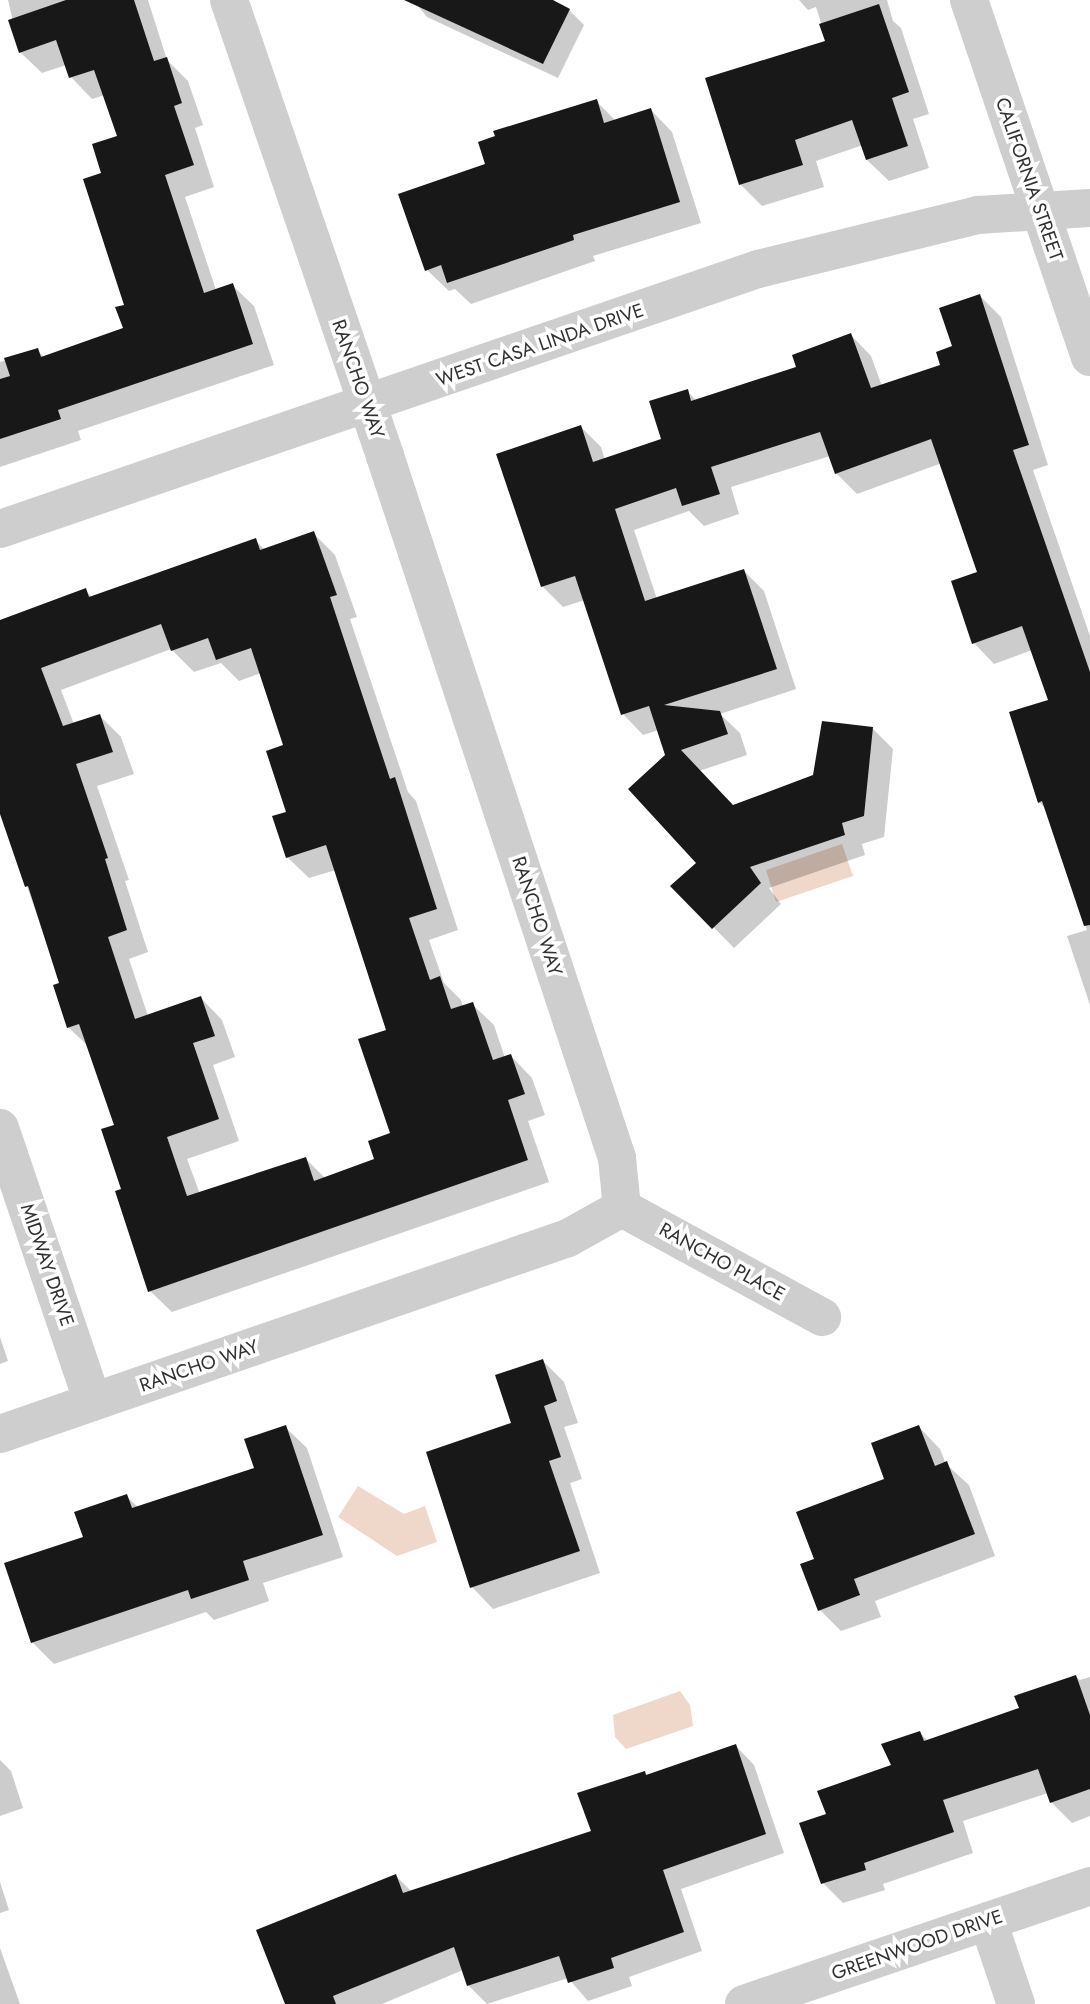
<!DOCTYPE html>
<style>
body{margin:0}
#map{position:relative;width:1090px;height:2004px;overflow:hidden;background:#fff;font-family:Jost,sans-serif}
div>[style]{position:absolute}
.water>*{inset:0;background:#efd7ca}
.shadow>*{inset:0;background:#0003}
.building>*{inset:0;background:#181818}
.minor>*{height:38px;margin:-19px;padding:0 19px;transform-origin:19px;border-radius:19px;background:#cecece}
.tertiary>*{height:38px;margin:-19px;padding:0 19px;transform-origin:19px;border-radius:19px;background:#cecece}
span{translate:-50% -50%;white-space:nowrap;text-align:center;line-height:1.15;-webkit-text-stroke:7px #fff;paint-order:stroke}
.street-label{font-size:19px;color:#313131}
</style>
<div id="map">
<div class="water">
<i style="clip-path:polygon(842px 844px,853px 876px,776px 902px,766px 870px)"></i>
<i style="clip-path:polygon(358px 1486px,404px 1514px,425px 1506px,437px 1542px,397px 1556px,338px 1517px)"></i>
<i style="clip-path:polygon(680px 1691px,690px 1705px,693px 1726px,626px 1749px,615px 1737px,613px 1715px)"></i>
</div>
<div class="shadow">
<i style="clip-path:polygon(8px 0,148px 0,167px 60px,188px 81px,203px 125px,195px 128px,214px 187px,185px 197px,216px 290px,232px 285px,254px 306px,274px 365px,78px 431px,81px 440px,0 467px,0 362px,37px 350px,44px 357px,125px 329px,126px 306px,103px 174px,119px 137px,105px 95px,92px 99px,71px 77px,66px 65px,42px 73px,20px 52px)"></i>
<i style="clip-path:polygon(413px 0,549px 0,569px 10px,584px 25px,558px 78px,427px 17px)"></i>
<i style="clip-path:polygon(799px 0,887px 0,893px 21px,901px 28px,929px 114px,913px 119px,929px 168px,889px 181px,867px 160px,863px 145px,816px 161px,824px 187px,762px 206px,740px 184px,827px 42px,816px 7px,808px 10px)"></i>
<i style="clip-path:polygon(596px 101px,616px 121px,651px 110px,672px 132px,701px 223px,593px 256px,595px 261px,471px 304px,455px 289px,449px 291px,427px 270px,488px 165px)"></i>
<i style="clip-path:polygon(980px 296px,1001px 317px,1048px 465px,1033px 470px,1090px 636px,1090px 1005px,1067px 936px,1087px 930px,1047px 810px,1039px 802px,1050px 701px,1032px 650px,994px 664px,974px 643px,979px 573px,942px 463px,857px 494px,836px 473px,830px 456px,731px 487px,739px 514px,704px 526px,689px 511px,634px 530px,657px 599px,744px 571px,764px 591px,796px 689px,720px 714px,740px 733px,747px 755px,699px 771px,733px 807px,814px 776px,872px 728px,893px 749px,884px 837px,862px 844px,865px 855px,769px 888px,781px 904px,734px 948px,673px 886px,699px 863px,659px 730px,643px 735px,623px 714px,585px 600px,563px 607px,542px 586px,581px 427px,601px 447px,605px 460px,663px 440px,687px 391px,697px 401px,799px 369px,851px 335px,871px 356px,882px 386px,942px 366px)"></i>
<i style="clip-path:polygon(evenodd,313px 533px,335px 555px,357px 617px,350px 619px,408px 792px,416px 801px,458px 930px,429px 940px,444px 983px,461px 1000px,463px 1007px,472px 1004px,494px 1025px,505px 1058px,511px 1056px,532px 1078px,545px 1115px,528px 1121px,549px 1182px,172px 1312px,150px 1291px,123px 1190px,116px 1126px,90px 1048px,68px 1027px,61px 984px,0 809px,0 622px,85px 590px,92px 597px,255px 540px,265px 550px,313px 533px,171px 649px,194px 672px,221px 663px,239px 681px,261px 673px,285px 746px,287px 857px,309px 878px,336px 870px,389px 1031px,393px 1134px,376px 1160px,325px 1178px,305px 1158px,200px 1194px,187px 1159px,239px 1141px,213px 1065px,235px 1057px,222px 1020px,201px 998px,148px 1016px,129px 959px,148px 952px,125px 881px,129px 880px,97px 786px,134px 774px,121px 737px,100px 716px,74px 724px,61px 690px,171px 649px)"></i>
<i style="clip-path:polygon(0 1337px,8px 1361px,0 1364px)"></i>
<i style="clip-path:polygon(543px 1361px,564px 1382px,578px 1423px,564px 1427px,582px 1479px,570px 1483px,600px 1573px,493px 1609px,472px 1587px)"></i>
<i style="clip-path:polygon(285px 1427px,307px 1448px,343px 1557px,263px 1583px,269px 1601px,214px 1620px,206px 1612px,54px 1664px,32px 1642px,85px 1538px,126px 1496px,139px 1508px,256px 1469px)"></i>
<i style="clip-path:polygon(919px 1427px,940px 1449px,946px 1464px,969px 1485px,995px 1556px,875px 1601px,881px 1617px,841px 1631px,820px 1610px,816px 1560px,887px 1480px)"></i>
<i style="clip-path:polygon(1076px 1677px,1080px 1680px,1090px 1677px,1090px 1816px,1072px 1823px,1051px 1802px,1048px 1793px,963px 1821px,973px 1853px,883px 1884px,885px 1890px,843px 1903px,823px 1883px,829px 1815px,893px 1766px,920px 1733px,928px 1741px,1021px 1710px)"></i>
<i style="clip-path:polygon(736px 1746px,754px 1765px,784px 1853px,681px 1889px,702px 1951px,629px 1977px,632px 1986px,588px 2001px,568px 1978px,487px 2004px,469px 1986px,463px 1970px,382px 2004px,287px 2004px,396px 1876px,412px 1892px,593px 1832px,644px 1773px,648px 1776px)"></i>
<i style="clip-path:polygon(0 1760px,11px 1771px,23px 1808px,0 1816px)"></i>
<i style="clip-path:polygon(0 1882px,9px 1910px,0 1913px)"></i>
<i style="clip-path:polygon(0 1948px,20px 2004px,0 2004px)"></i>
</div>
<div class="building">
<i style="clip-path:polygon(66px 0,134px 0,154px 61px,167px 57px,182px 103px,174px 106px,194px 165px,165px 175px,204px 293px,233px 283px,253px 344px,58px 410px,61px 419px,0 439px,0 379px,10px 376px,4px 358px,38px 348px,41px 357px,123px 328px,115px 307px,124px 305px,83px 179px,101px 173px,92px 144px,117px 136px,94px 70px,69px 78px,56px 40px,19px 53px,8px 20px)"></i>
<i style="clip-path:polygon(404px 0,553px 0,570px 9px,543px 64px)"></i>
<i style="clip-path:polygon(879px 4px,909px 92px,892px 98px,908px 146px,866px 160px,852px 120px,795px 140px,803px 165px,739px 185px,705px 78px,825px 41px,819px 24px)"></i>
<i style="clip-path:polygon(597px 99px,604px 123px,651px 108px,680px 202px,573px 235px,574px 240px,447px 283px,441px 265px,425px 271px,398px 194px,485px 164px,478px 142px,495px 136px,493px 131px)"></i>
<i style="clip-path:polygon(980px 294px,1029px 445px,1013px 450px,1090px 672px,1090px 925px,1084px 926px,1042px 801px,1038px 803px,1009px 712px,1048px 700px,1022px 626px,972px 644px,951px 581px,977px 572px,931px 439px,835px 474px,820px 432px,711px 467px,720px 494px,682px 506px,676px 488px,615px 509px,645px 601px,744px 569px,777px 669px,664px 705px,720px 711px,728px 734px,681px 750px,733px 805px,813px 775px,822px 721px,873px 727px,864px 816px,842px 823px,845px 835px,750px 867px,761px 883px,712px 929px,670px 886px,696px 863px,628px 789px,665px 755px,649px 706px,621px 715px,575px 576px,541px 587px,496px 454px,581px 425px,593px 462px,661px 439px,649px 401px,688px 389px,691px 401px,796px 367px,792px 355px,851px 333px,871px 388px,940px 365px,936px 352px,952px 346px,939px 308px)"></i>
<i style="clip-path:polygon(evenodd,314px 531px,337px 595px,330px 597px,390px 779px,395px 777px,437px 909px,409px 918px,430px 980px,440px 976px,451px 1009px,473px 1002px,493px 1060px,511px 1054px,525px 1094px,508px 1100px,528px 1160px,148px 1292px,115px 1191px,121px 1189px,101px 1129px,114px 1125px,79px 1024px,67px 1028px,53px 985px,59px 983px,28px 886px,25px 887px,0 814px,0 620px,86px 588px,89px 597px,256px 538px,260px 550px,314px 531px,161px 624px,171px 651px,208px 638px,216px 660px,251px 648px,283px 745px,266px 751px,286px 812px,272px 816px,286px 858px,326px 845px,386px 1030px,358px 1039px,390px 1133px,368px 1141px,374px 1159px,314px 1181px,306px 1157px,187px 1196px,167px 1137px,219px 1119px,193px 1043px,215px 1036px,201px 996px,135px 1019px,108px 937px,127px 930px,105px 859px,108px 858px,76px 764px,113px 752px,100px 714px,63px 726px,41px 668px,161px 624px)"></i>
<i style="clip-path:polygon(543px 1359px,557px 1401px,544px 1406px,561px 1457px,549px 1461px,580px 1551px,470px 1588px,426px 1452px,511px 1423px,495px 1375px)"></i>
<i style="clip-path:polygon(286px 1425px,323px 1535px,243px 1561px,249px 1580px,191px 1599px,188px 1590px,31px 1643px,4px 1563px,83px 1537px,74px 1512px,127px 1494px,132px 1508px,254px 1468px,244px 1439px)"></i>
<i style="clip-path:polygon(919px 1425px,935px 1466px,947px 1461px,975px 1534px,854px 1579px,860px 1595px,818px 1611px,800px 1564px,814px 1559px,796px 1512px,884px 1479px,871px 1443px)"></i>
<i style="clip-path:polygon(1076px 1675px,1090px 1715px,1090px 1789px,1050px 1803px,1038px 1769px,943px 1800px,954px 1832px,864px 1863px,866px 1870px,821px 1884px,799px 1823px,826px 1814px,817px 1791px,891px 1765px,881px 1744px,920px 1731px,924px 1741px,1019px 1708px,1014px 1696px)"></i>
<i style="clip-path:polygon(736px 1744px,766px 1834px,663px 1870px,684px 1932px,611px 1958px,614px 1968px,568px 1983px,559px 1956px,467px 1986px,454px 1947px,333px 1996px,336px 2004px,285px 2004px,256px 1930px,396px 1874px,403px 1893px,591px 1831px,577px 1793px,645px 1771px,646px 1775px)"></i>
</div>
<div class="minor">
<i style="left:229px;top:0;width:482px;rotate:71.1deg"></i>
<i style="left:385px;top:456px;width:739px;rotate:71.71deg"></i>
<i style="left:617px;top:1158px;width:50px;rotate:84.3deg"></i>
<i style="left:0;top:529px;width:801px;rotate:-18.93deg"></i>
<i style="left:758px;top:269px;width:227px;rotate:-13.8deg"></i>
<i style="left:978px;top:215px;width:112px;rotate:-3.6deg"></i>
<i style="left:0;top:1128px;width:289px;rotate:71.3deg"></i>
<i style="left:622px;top:1208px;width:228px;rotate:28.6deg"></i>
<i style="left:0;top:1434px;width:601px;rotate:-19.04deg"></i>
<i style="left:568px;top:1238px;width:62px;rotate:-29.1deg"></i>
<i style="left:988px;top:1921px;width:88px;rotate:71.4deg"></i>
<i style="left:744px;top:2004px;width:366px;rotate:-18.8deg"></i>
</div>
<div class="tertiary">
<i style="left:969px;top:0;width:377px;rotate:71.3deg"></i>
</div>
<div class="street-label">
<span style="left:1029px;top:179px;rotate:71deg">CALIFORNIA STREET</span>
<span style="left:540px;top:345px;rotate:-19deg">WEST CASA LINDA DRIVE</span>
<span style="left:358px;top:379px;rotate:71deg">RANCHO WAY</span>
<span style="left:537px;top:916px;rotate:72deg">RANCHO WAY</span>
<span style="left:722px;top:1262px;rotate:29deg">RANCHO PLACE</span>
<span style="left:47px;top:1265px;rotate:71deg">MIDWAY DRIVE</span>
<span style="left:199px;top:1366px;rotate:-19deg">RANCHO WAY</span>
<span style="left:917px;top:1945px;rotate:-19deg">GREENWOOD DRIVE</span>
</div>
</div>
